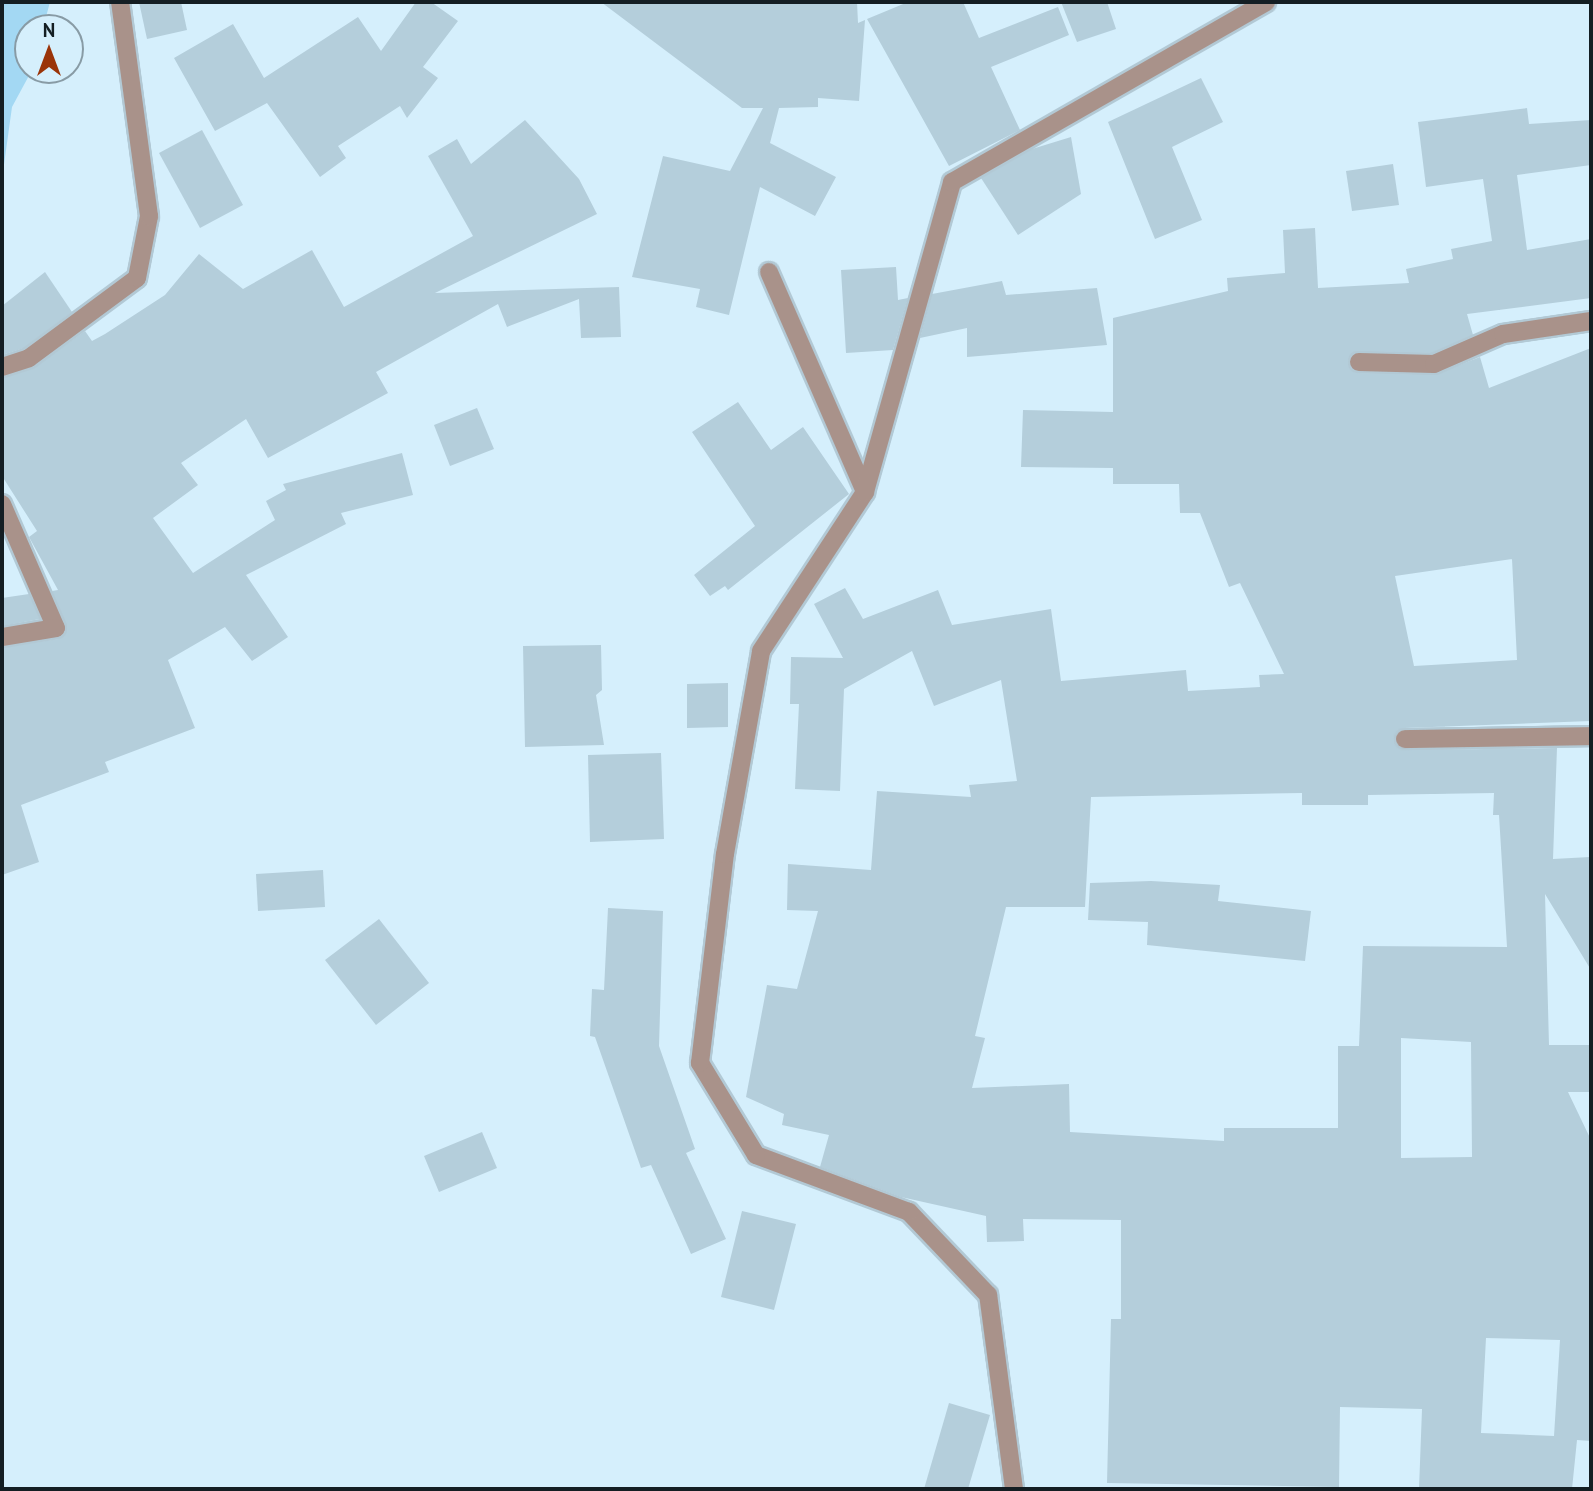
<!DOCTYPE html>
<style>
body{margin:0}
#map{position:relative;width:1593px;height:1491px;overflow:hidden;background:#d5effc;font-family:"PT Sans",sans-serif}
div>[style]{position:absolute}
.water>*{inset:0;background:#a3d8f3}
.building>*{inset:0;background:#b4cedb}
.roads{filter:drop-shadow(2px 0 #b2c9d5) drop-shadow(-2px 0 #b2c9d5) drop-shadow(0 2px #b2c9d5) drop-shadow(0 -2px #b2c9d5)}
.minor>*{height:18px;margin:-9px;padding:0 9px;transform-origin:9px;border-radius:9px;background:#a9928a}
.tertiary>*{height:18px;margin:-9px;padding:0 9px;transform-origin:9px;border-radius:9px;background:#a9928a}
span{translate:-50% -50%;white-space:nowrap;text-align:center;line-height:1.15;-webkit-text-stroke:5px #d5effc;paint-order:stroke}
.frame{position:absolute;inset:0;border:4px solid #141e23;pointer-events:none}
.north{position:absolute;left:14px;top:14px;width:70px;height:70px;box-sizing:border-box;background:#d5effc;border:2px solid #889ba5;border-radius:50%;rotate:0deg;font-size:19px;font-weight:700;line-height:28px;text-align:center;color:#141e23}
.north::after{content:'';display:block;margin:auto;width:24px;height:32px;background:#9a3409;clip-path:polygon(50% 0,100% 100%,50% 72%,0 100%)}
</style>
<div id="map">
<div class="water">
<i style="clip-path:polygon(2px 2px,50px 2px,43px 28px,28px 28px,32px 70px,12px 107px,2px 179px)"></i>
</div>
<div class="building">
<i style="clip-path:polygon(139px 2px,181px 2px,187px 30px,147px 39px)"></i>
<i style="clip-path:polygon(416px 2px,431px 2px,458px 21px,423px 67px,438px 78px,407px 118px,400px 106px,338px 146px,346px 158px,320px 177px,267px 103px,215px 131px,174px 58px,233px 24px,264px 78px,358px 17px,381px 51px)"></i>
<i style="clip-path:polygon(601px 2px,857px 2px,858px 23px,865px 20px,859px 101px,818px 98px,818px 107px,779px 108px,770px 143px,836px 177px,815px 216px,760px 187px,729px 315px,696px 307px,700px 289px,632px 277px,663px 156px,730px 171px,763px 108px,742px 108px)"></i>
<i style="clip-path:polygon(908px 2px,963px 2px,979px 38px,1058px 7px,1069px 35px,991px 67px,1020px 130px,949px 166px,867px 19px)"></i>
<i style="clip-path:polygon(1061px 2px,1107px 2px,1116px 29px,1077px 42px)"></i>
<i style="clip-path:polygon(1201px 78px,1223px 122px,1172px 147px,1202px 220px,1155px 239px,1108px 122px)"></i>
<i style="clip-path:polygon(evenodd,1527px 108px,1529px 124px,1591px 120px,1591px 165px,1517px 175px,1527px 250px,1591px 239px,1591px 298px,1467px 314px,1473px 335px,1432px 353px,1359px 351px,1348px 362px,1359px 373px,1434px 375px,1480px 357px,1489px 388px,1591px 348px,1591px 721px,1405px 728px,1394px 738px,1405px 750px,1557px 748px,1553px 859px,1590px 857px,1591px 970px,1545px 894px,1549px 1045px,1591px 1045px,1591px 1092px,1568px 1092px,1591px 1140px,1591px 1441px,1577px 1440px,1572px 1489px,1419px 1489px,1422px 1409px,1340px 1407px,1339px 1487px,1107px 1483px,1111px 1319px,1121px 1319px,1121px 1220px,1023px 1219px,1024px 1241px,987px 1242px,986px 1216px,901px 1197px,820px 1167px,829px 1135px,782px 1125px,784px 1114px,746px 1097px,767px 985px,797px 989px,818px 911px,787px 910px,788px 864px,871px 870px,877px 791px,971px 797px,969px 785px,1017px 781px,1001px 680px,934px 706px,912px 651px,844px 689px,840px 791px,795px 789px,799px 704px,790px 704px,791px 657px,843px 658px,814px 604px,845px 588px,863px 619px,938px 590px,952px 625px,1051px 609px,1061px 681px,1186px 670px,1188px 691px,1260px 687px,1259px 675px,1284px 674px,1240px 583px,1229px 587px,1200px 513px,1180px 513px,1179px 484px,1113px 484px,1113px 468px,1021px 467px,1023px 410px,1113px 412px,1113px 318px,1228px 291px,1227px 278px,1285px 273px,1283px 230px,1315px 228px,1318px 288px,1409px 283px,1406px 269px,1453px 259px,1451px 249px,1492px 241px,1483px 179px,1426px 187px,1418px 122px,1527px 108px,1512px 559px,1517px 660px,1414px 666px,1395px 576px,1512px 559px,1527px 108px,1302px 793px,1302px 805px,1368px 805px,1368px 795px,1494px 793px,1493px 815px,1499px 815px,1507px 947px,1363px 946px,1359px 1046px,1338px 1046px,1338px 1128px,1224px 1128px,1224px 1141px,1070px 1132px,1069px 1084px,972px 1088px,985px 1038px,975px 1036px,1006px 907px,1085px 907px,1091px 797px,1302px 793px,1527px 108px,1401px 1038px,1471px 1042px,1472px 1157px,1401px 1158px,1401px 1038px,1527px 108px,1486px 1338px,1560px 1340px,1554px 1436px,1481px 1433px,1486px 1338px)"></i>
<i style="clip-path:polygon(525px 120px,579px 179px,597px 214px,435px 293px,619px 287px,621px 337px,581px 338px,579px 299px,507px 327px,498px 304px,376px 372px,388px 393px,268px 458px,246px 419px,181px 463px,198px 485px,153px 518px,193px 573px,275px 520px,266px 501px,286px 490px,283px 484px,402px 453px,413px 495px,341px 513px,346px 524px,246px 575px,288px 637px,252px 661px,225px 627px,168px 660px,195px 728px,105px 762px,109px 772px,21px 805px,39px 862px,2px 875px,2px 648px,58px 639px,67px 629px,52px 591px,58px 590px,29px 537px,37px 531px,2px 476px,2px 378px,35px 367px,85px 331px,92px 341px,105px 334px,165px 295px,199px 254px,243px 289px,312px 250px,344px 307px,473px 236px,428px 156px,457px 139px,471px 164px)"></i>
<i style="clip-path:polygon(202px 130px,243px 205px,200px 228px,159px 153px)"></i>
<i style="clip-path:polygon(1071px 137px,1081px 194px,1018px 235px,981px 178px,1032px 149px)"></i>
<i style="clip-path:polygon(1393px 164px,1399px 205px,1352px 211px,1346px 171px)"></i>
<i style="clip-path:polygon(896px 267px,898px 300px,908px 298px,893px 350px,846px 353px,841px 270px)"></i>
<i style="clip-path:polygon(45px 272px,72px 312px,24px 348px,2px 355px,2px 306px)"></i>
<i style="clip-path:polygon(1002px 281px,1006px 295px,1097px 288px,1107px 345px,967px 357px,967px 328px,920px 338px,932px 294px)"></i>
<i style="clip-path:polygon(738px 402px,771px 450px,803px 427px,849px 494px,728px 590px,725px 586px,710px 596px,694px 575px,755px 526px,692px 432px)"></i>
<i style="clip-path:polygon(477px 408px,494px 449px,450px 466px,434px 425px)"></i>
<i style="clip-path:polygon(29px 594px,40px 619px,2px 626px,2px 598px)"></i>
<i style="clip-path:polygon(601px 645px,602px 690px,596px 695px,604px 745px,525px 747px,523px 646px)"></i>
<i style="clip-path:polygon(728px 683px,728px 727px,687px 728px,687px 684px)"></i>
<i style="clip-path:polygon(661px 753px,664px 839px,590px 842px,588px 755px)"></i>
<i style="clip-path:polygon(323px 870px,325px 907px,258px 911px,256px 874px)"></i>
<i style="clip-path:polygon(1151px 881px,1220px 885px,1218px 901px,1311px 911px,1305px 961px,1147px 945px,1148px 922px,1088px 920px,1090px 883px)"></i>
<i style="clip-path:polygon(608px 908px,663px 911px,659px 1046px,695px 1149px,686px 1153px,726px 1239px,691px 1254px,651px 1165px,641px 1168px,595px 1037px,590px 1036px,592px 989px,604px 990px)"></i>
<i style="clip-path:polygon(379px 919px,429px 983px,376px 1025px,325px 960px)"></i>
<i style="clip-path:polygon(482px 1132px,497px 1168px,439px 1192px,424px 1156px)"></i>
<i style="clip-path:polygon(742px 1211px,796px 1224px,774px 1310px,721px 1297px)"></i>
<i style="clip-path:polygon(949px 1403px,990px 1415px,968px 1489px,924px 1489px)"></i>
</div>
<div class="roads">
<div class="minor">
<i style="left:769px;top:272px;width:240px;rotate:66.4deg"></i>
<i style="left:1359px;top:362px;width:75px;rotate:1.5deg"></i>
<i style="left:1434px;top:364px;width:75px;rotate:-23.5deg"></i>
<i style="left:1503px;top:334px;width:89px;rotate:-8.4deg"></i>
<i style="left:2px;top:367px;width:28px;rotate:-18deg"></i>
<i style="left:29px;top:358px;width:134px;rotate:-36.5deg"></i>
<i style="left:137px;top:278px;width:63px;rotate:-79deg"></i>
<i style="left:149px;top:216px;width:216px;rotate:-97.7deg"></i>
<i style="left:2px;top:504px;width:135px;rotate:66.5deg"></i>
<i style="left:56px;top:628px;width:55px;rotate:170.5deg"></i>
<i style="left:1405px;top:739px;width:186px;rotate:-0.9deg"></i>
</div>
<div class="tertiary">
<i style="left:1014px;top:1489px;width:196px;rotate:-97.6deg"></i>
<i style="left:988px;top:1295px;width:115px;rotate:-133.6deg"></i>
<i style="left:909px;top:1212px;width:163px;rotate:-159.6deg"></i>
<i style="left:756px;top:1155px;width:108px;rotate:-121.3deg"></i>
<i style="left:700px;top:1063px;width:210px;rotate:-83.2deg"></i>
<i style="left:725px;top:854px;width:206px;rotate:-79.9deg"></i>
<i style="left:761px;top:651px;width:190px;rotate:-56.8deg"></i>
<i style="left:865px;top:492px;width:322px;rotate:-74.3deg"></i>
<i style="left:952px;top:182px;width:362px;rotate:-29.8deg"></i>
</div>
</div>
<div class="frame"></div>
<div class="north">N</div>
</div>
